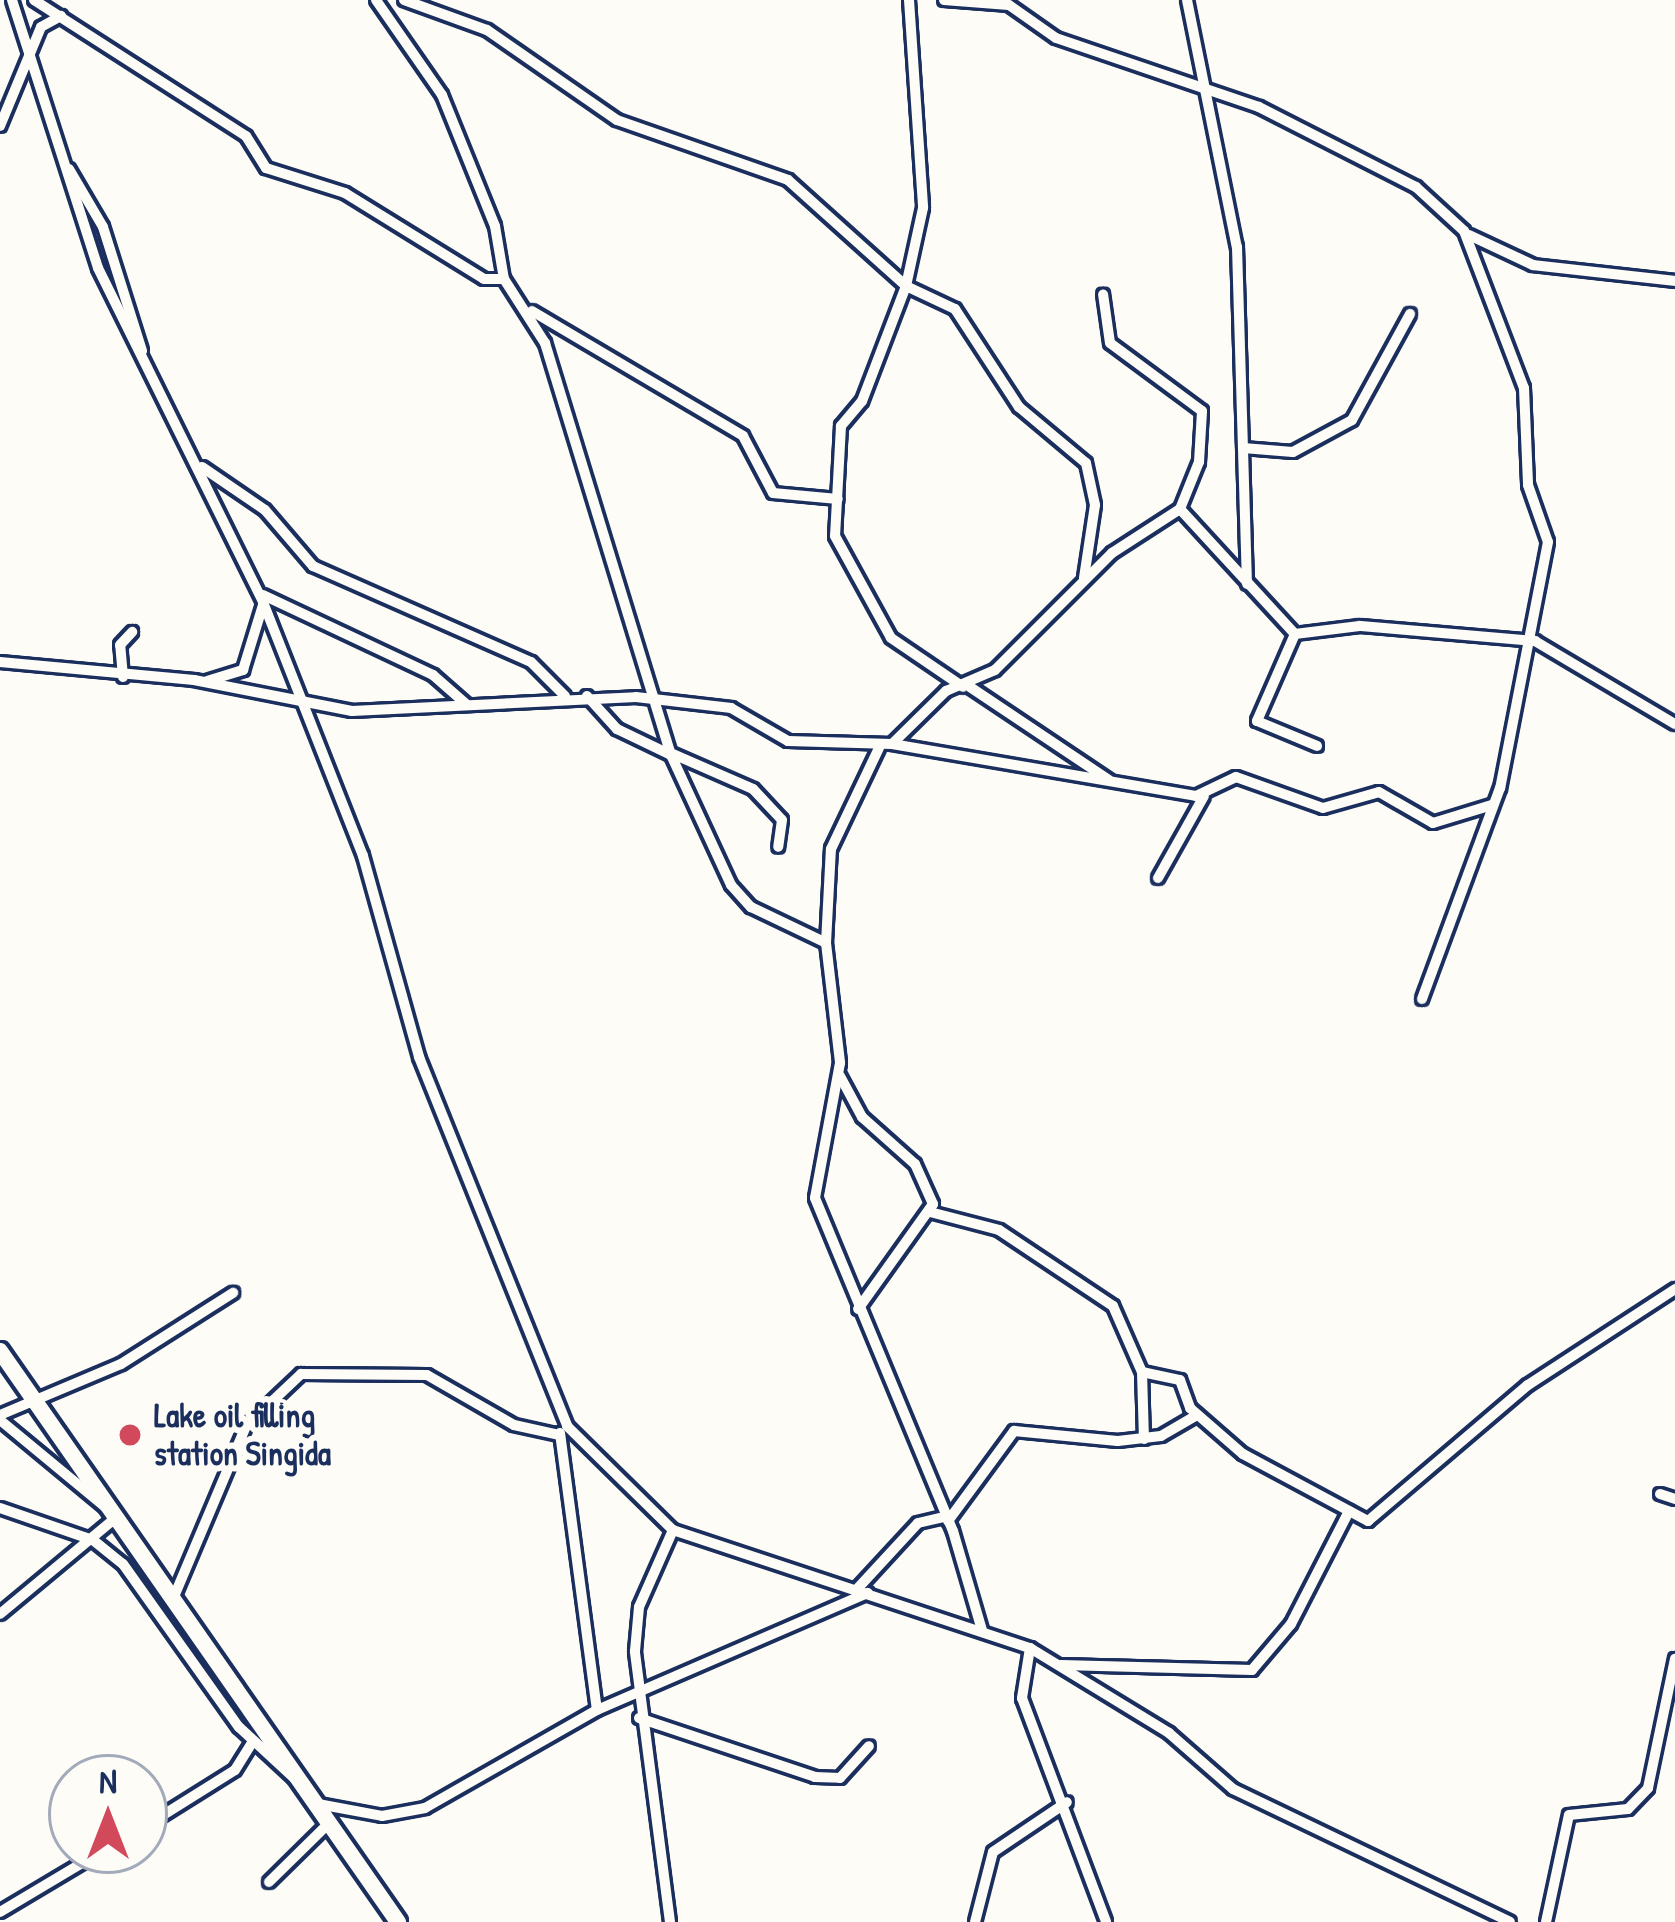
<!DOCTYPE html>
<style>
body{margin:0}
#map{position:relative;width:1675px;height:1922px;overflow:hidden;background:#fdfcf7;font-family:"Patrick Hand",sans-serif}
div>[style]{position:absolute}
.roads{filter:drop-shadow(3px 0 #1b2f5e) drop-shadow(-3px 0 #1b2f5e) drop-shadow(0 3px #1b2f5e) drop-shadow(0 -3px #1b2f5e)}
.minor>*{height:10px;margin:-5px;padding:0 5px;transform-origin:5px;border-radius:5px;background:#fdfcf7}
.highway>*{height:16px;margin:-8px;padding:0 8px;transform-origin:8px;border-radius:8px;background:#fdfcf7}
.dots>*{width:33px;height:33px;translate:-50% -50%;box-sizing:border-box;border:6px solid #fdfcf7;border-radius:50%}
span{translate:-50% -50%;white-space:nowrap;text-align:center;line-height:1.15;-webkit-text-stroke:12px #fdfcf7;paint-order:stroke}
.poi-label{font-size:33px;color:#1b2f5e;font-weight:700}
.left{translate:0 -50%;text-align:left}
.north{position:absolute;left:48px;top:1754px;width:120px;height:120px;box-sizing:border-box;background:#fdfcf7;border:3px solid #a3aaba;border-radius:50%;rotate:0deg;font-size:33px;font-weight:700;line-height:48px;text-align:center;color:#1b2f5e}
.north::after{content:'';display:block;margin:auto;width:42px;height:54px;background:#d1495b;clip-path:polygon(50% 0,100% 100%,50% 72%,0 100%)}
</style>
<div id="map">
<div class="roads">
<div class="minor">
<i style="left:12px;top:0;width:281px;rotate:72.2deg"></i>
<i style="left:98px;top:268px;width:373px;rotate:63.7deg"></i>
<i style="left:263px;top:602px;width:273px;rotate:68.5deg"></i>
<i style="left:363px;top:856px;width:209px;rotate:74.4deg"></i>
<i style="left:419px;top:1057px;width:398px;rotate:68.1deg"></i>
<i style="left:567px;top:1426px;width:148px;rotate:44.5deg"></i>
<i style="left:673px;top:1530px;width:376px;rotate:18.3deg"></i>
<i style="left:1030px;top:1648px;width:163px;rotate:31.4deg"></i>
<i style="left:1169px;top:1733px;width:85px;rotate:41.2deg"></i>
<i style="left:1233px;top:1789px;width:307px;rotate:25.6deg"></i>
<i style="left:34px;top:0;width:252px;rotate:32.7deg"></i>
<i style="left:246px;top:136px;width:38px;rotate:58deg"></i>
<i style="left:266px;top:168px;width:83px;rotate:17.6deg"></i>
<i style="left:345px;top:193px;width:163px;rotate:31.7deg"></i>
<i style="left:484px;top:279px;width:20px"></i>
<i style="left:376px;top:0;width:116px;rotate:55.2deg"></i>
<i style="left:442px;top:95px;width:141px;rotate:68deg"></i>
<i style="left:495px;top:226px;width:54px;rotate:80.4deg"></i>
<i style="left:504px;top:279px;width:76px;rotate:57.4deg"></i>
<i style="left:545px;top:343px;width:431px;rotate:73deg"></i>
<i style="left:671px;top:755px;width:143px;rotate:65.2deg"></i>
<i style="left:731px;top:885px;width:30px;rotate:48deg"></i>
<i style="left:751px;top:907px;width:83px;rotate:25.6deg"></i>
<i style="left:826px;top:943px;width:121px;rotate:83.3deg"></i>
<i style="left:840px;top:1063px;width:137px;rotate:100.5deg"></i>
<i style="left:815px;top:1198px;width:360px;rotate:67.5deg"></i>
<i style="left:953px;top:1531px;width:103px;rotate:73.7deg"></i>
<i style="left:404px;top:0;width:88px;rotate:19.9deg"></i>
<i style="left:487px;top:30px;width:158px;rotate:34.7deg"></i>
<i style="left:617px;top:120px;width:181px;rotate:19.3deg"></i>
<i style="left:788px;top:180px;width:159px;rotate:41.9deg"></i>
<i style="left:906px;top:286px;width:123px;rotate:110.9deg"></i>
<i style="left:862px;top:401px;width:33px;rotate:130deg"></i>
<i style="left:841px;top:426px;width:110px;rotate:93.1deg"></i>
<i style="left:835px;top:536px;width:116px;rotate:61.2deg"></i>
<i style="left:891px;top:638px;width:87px;rotate:34.2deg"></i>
<i style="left:909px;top:0;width:208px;rotate:86.1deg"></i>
<i style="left:923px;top:208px;width:80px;rotate:102.3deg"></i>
<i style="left:906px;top:286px;width:54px;rotate:25.1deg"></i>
<i style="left:955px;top:309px;width:117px;rotate:56.9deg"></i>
<i style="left:1019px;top:407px;width:87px;rotate:39.9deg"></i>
<i style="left:1086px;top:463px;width:43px;rotate:77.9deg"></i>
<i style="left:1095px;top:505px;width:74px;rotate:98.6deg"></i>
<i style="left:944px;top:0;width:65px;rotate:4.4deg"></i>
<i style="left:1009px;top:5px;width:57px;rotate:35.1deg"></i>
<i style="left:1056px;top:38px;width:214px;rotate:18.8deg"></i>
<i style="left:1259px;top:107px;width:176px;rotate:27deg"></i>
<i style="left:1416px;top:187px;width:65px;rotate:42.5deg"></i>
<i style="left:1464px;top:231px;width:168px;rotate:69.1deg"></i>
<i style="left:1524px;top:388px;width:97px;rotate:87.6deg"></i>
<i style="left:1528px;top:485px;width:60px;rotate:70.7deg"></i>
<i style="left:1548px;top:542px;width:251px;rotate:101deg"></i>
<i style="left:1500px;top:788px;width:225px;rotate:110.3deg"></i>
<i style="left:1187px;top:0;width:252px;rotate:78.6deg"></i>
<i style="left:1237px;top:247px;width:337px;rotate:88.3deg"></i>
<i style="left:0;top:126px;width:107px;rotate:-67.5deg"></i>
<i style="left:41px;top:27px;width:23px;rotate:-29deg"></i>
<i style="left:69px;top:169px;width:67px;rotate:59.6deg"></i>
<i style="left:103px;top:227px;width:130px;rotate:72.5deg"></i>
<i style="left:1469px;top:235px;width:71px;rotate:25.1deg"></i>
<i style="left:1533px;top:265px;width:143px;rotate:6.4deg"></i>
<i style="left:532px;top:311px;width:245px;rotate:30.6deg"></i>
<i style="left:743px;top:436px;width:64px;rotate:62.2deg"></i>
<i style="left:773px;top:493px;width:65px;rotate:5.3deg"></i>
<i style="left:1243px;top:448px;width:50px;rotate:4.6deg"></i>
<i style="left:1293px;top:452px;width:67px;rotate:-28.5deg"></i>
<i style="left:1352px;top:420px;width:121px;rotate:-61.3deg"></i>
<i style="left:202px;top:467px;width:76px;rotate:34.3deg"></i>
<i style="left:265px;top:510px;width:74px;rotate:49.4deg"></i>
<i style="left:313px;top:566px;width:238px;rotate:23.8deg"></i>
<i style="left:531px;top:662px;width:48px;rotate:45deg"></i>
<i style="left:1180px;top:509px;width:170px;rotate:47.4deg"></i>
<i style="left:263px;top:595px;width:188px;rotate:25.2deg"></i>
<i style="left:433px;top:675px;width:44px;rotate:41.3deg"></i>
<i style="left:1295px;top:634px;width:65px;rotate:-7deg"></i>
<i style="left:1360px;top:626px;width:176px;rotate:4.9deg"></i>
<i style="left:1535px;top:641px;width:163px;rotate:30.7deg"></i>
<i style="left:1295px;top:634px;width:95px;rotate:113.6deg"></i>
<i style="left:1257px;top:721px;width:65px;rotate:22.6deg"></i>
<i style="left:0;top:662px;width:195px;rotate:5.3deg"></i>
<i style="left:194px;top:680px;width:161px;rotate:11.1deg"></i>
<i style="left:352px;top:711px;width:284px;rotate:-2.8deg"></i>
<i style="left:636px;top:697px;width:96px;rotate:6.6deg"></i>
<i style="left:731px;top:708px;width:66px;rotate:30.1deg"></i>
<i style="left:788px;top:741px;width:104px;rotate:1.7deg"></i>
<i style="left:892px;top:744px;width:308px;rotate:9.7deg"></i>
<i style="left:1196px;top:796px;width:44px;rotate:-25.4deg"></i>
<i style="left:1236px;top:777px;width:92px;rotate:19.6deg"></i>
<i style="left:1323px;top:808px;width:58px;rotate:-15.9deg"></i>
<i style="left:1379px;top:792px;width:62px;rotate:29.9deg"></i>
<i style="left:1433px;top:823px;width:62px;rotate:-17deg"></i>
<i style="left:123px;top:677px;width:32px;rotate:-95deg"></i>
<i style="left:120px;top:645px;width:18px;rotate:-47deg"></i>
<i style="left:207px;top:681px;width:38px;rotate:-17deg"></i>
<i style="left:243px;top:670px;width:68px;rotate:-72.9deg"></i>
<i style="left:970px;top:687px;width:167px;rotate:33.8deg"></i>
<i style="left:587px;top:696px;width:45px;rotate:47.7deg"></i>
<i style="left:617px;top:729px;width:60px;rotate:25.7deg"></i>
<i style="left:892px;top:744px;width:76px;rotate:-44.5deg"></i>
<i style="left:946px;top:691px;width:53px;rotate:-23.2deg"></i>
<i style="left:995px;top:670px;width:165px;rotate:-45deg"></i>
<i style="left:1112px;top:553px;width:81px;rotate:-32.9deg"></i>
<i style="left:1180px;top:509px;width:51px;rotate:-68deg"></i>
<i style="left:1199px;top:462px;width:51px;rotate:-86.6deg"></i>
<i style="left:1202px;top:411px;width:114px;rotate:-143.5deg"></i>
<i style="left:1110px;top:343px;width:49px;rotate:-98.1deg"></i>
<i style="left:673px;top:754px;width:87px;rotate:23.6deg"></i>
<i style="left:753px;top:789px;width:42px;rotate:46.9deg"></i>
<i style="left:782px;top:820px;width:27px;rotate:98deg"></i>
<i style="left:1158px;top:878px;width:94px;rotate:-60.7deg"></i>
<i style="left:826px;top:943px;width:94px;rotate:-87deg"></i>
<i style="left:831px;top:849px;width:112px;rotate:-64.6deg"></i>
<i style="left:840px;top:1076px;width:47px;rotate:61.8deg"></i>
<i style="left:862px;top:1117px;width:71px;rotate:41.6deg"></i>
<i style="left:915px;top:1164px;width:44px;rotate:65.8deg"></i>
<i style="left:933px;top:1204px;width:129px;rotate:125.5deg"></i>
<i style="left:930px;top:1212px;width:71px;rotate:14.6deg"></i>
<i style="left:999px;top:1230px;width:137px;rotate:33.7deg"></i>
<i style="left:1113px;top:1306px;width:72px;rotate:66.3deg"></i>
<i style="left:1142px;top:1372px;width:67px;rotate:88.3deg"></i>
<i style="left:1142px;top:1372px;width:39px;rotate:12deg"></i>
<i style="left:1180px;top:1380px;width:30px;rotate:70deg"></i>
<i style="left:1190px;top:1408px;width:70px;rotate:41deg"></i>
<i style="left:1243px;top:1454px;width:142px;rotate:28.2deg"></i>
<i style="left:1368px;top:1521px;width:210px;rotate:-40.4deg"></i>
<i style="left:1528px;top:1385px;width:176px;rotate:-33.1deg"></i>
<i style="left:0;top:1415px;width:131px;rotate:-22.9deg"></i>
<i style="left:121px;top:1364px;width:133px;rotate:-32.4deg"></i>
<i style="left:0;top:1420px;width:136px;rotate:39.6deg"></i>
<i style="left:560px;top:1433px;width:279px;rotate:82.4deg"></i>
<i style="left:1660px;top:1494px;width:16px;rotate:18deg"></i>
<i style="left:0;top:1508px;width:98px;rotate:19deg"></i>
<i style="left:93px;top:1540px;width:38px;rotate:39deg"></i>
<i style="left:123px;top:1564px;width:200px;rotate:54.6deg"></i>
<i style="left:239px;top:1727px;width:74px;rotate:42.8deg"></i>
<i style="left:948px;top:1521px;width:112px;rotate:-53.7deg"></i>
<i style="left:1014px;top:1431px;width:104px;rotate:5.5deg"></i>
<i style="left:1118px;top:1441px;width:43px;rotate:-6.6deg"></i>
<i style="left:1161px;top:1436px;width:42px;rotate:-30.3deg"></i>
<i style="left:858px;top:1588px;width:88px;rotate:-47.3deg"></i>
<i style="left:918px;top:1523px;width:26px;rotate:-13deg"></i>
<i style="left:173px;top:1599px;width:188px;rotate:-67.1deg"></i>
<i style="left:246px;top:1426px;width:76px;rotate:-43.4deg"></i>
<i style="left:301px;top:1374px;width:126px;rotate:0.5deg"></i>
<i style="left:427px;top:1375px;width:100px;rotate:29.9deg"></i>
<i style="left:514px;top:1425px;width:47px;rotate:12.3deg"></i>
<i style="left:0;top:1614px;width:152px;rotate:-39.7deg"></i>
<i style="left:1030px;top:1648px;width:51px;rotate:99.1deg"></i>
<i style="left:1022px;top:1698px;width:239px;rotate:69.4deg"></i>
<i style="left:1061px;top:1665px;width:191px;rotate:1.5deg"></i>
<i style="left:1252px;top:1670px;width:60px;rotate:-49.7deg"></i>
<i style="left:1291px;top:1624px;width:127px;rotate:-62.8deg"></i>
<i style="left:639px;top:1718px;width:186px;rotate:18.5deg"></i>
<i style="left:815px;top:1777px;width:25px;rotate:2deg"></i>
<i style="left:840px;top:1778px;width:43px;rotate:-47.8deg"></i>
<i style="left:318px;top:1804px;width:65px;rotate:10.6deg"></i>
<i style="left:382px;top:1816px;width:44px;rotate:-10.5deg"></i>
<i style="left:425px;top:1808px;width:198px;rotate:-29.7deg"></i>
<i style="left:597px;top:1710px;width:295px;rotate:-23.4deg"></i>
<i style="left:144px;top:1827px;width:107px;rotate:-32.1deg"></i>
<i style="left:235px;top:1770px;width:34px;rotate:-58deg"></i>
<i style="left:269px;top:1882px;width:84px;rotate:-44.5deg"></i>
<i style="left:0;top:1912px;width:121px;rotate:-30.8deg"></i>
<i style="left:670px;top:1922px;width:273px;rotate:-97.4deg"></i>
<i style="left:635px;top:1651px;width:44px;rotate:-84.8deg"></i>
<i style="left:639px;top:1607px;width:84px;rotate:-66.2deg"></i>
<i style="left:975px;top:1922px;width:72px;rotate:-75.6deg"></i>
<i style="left:993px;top:1852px;width:89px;rotate:-34deg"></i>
<i style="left:1546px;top:1922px;width:109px;rotate:-77.9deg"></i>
<i style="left:1569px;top:1815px;width:59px;rotate:-5.8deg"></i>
<i style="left:1628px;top:1809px;width:29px;rotate:-46deg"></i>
<i style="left:1648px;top:1788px;width:132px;rotate:-78.2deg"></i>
</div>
<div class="highway">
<i style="left:0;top:1351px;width:696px;rotate:55.12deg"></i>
</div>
</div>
<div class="dots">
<i style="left:130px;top:1435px;background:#d1495b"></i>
</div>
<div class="poi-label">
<span class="left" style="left:154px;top:1435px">Lake oil filling<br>station Singida</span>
</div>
<div class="north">N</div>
</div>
